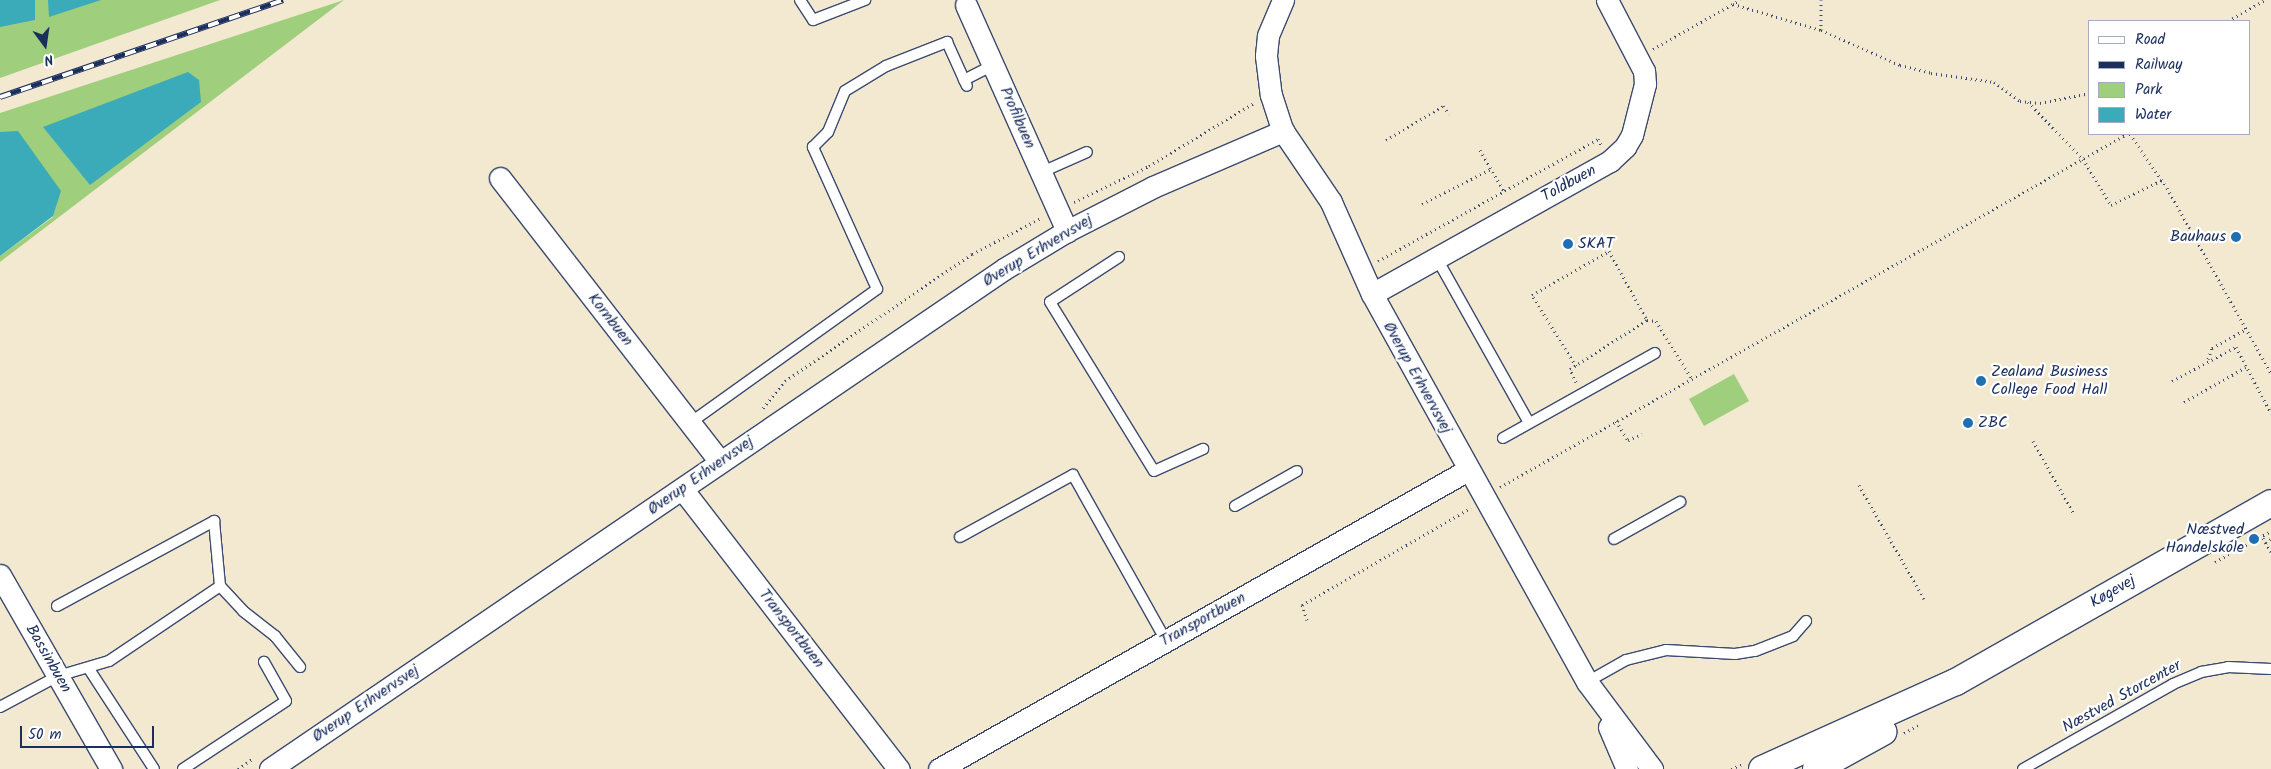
<!DOCTYPE html>
<meta charset="utf-8">
<style>
body{margin:0}
#map{position:relative;width:2271px;height:769px;overflow:hidden;background:#f3e9d1;font-family:Kalam,sans-serif}
div>[style]{position:absolute}
.green>*{inset:0;background:#9fcf7d}
.water>*{inset:0;background:#3baab9}
.path>*{height:3px;margin-top:-1.5px;transform-origin:0;background:repeating-linear-gradient(90deg,#3b4b6f 0 1px,transparent 0 5px)}
.roads{filter:drop-shadow(1px 0 #3b4b6f) drop-shadow(-1px 0 #3b4b6f) drop-shadow(0 1px #3b4b6f) drop-shadow(0 -1px #3b4b6f)}
.service>*{height:10px;margin:-5px;padding:0 5px;transform-origin:5px;border-radius:5px;background:#fff}
.minor>*{height:21px;margin:-10.5px;padding:0 10.5px;transform-origin:10.5px;border-radius:10.5px;background:#fff}
.tertiary>*{height:26px;margin:-13px;padding:0 13px;transform-origin:13px;border-radius:13px;background:#fff}
.rail>*{height:5.5px;margin-top:-2.75px;transform-origin:0;background:repeating-linear-gradient(90deg,#fff 0 11px,#1b2f5e 0 22px);box-sizing:border-box;border-block:1px solid #1b2f5e}
.dots>*{width:14px;height:14px;translate:-50% -50%;box-sizing:border-box;border:2px solid #fff;border-radius:50%}
span{translate:-50% -50%;white-space:nowrap;text-align:center;line-height:1.15;-webkit-text-stroke:4.5px #fff;paint-order:stroke}
.street-label{font-size:16px;color:#1b2f5e}
.poi-label{font-size:16px;color:#1b2f5e}
.right{translate:-100% -50%;text-align:right}
.left{translate:0 -50%;text-align:left}
.legend{position:absolute;left:2088px;top:20px;width:162px;height:115px;box-sizing:border-box;background:#fff;border:1px solid #a4acbf;margin:0;padding:6px 9px;list-style:none;font-size:15px;color:#1b2f5e}
.legend li{display:flex;align-items:center;gap:10px;height:25px}
.legend b{width:25px;border:1px solid #a4acbf}
.north{position:absolute;left:20px;top:20px;width:50px;height:50px;-webkit-text-stroke:4px #fff;paint-order:stroke;rotate:166deg;font-size:14px;font-weight:700;line-height:20px;text-align:center;color:#1b2f5e}
.north::after{content:'';display:block;margin:auto;width:18px;height:22px;background:#1b2f5e;clip-path:polygon(50% 0,100% 100%,50% 72%,0 100%)}
.scale{position:absolute;left:20px;top:726px;width:134px;height:22px;box-sizing:border-box;border:2px solid #1b2f5e;border-top:0;padding-left:6px;font-size:15px;line-height:18px;white-space:nowrap;color:#1b2f5e;-webkit-text-stroke:4px #fff;paint-order:stroke}
</style>
<div id="map">
<div class="green">
<i style="clip-path:polygon(0 0,220px 0,0 78px)"></i>
<i style="clip-path:polygon(344px 0,0 262px,0 256px,53px 217px,0 132px,0 113px)"></i>
<i style="clip-path:polygon(1734px 374px,1749px 401px,1704px 426px,1689px 399px)"></i>
</div>
<div class="water">
<i style="clip-path:polygon(0 0,35px 0,35px 20px,0 27px)"></i>
<i style="clip-path:polygon(48px 0,101px 0,49px 17px)"></i>
<i style="clip-path:polygon(188px 72px,199px 80px,201px 102px,90px 185px,43px 127px)"></i>
<i style="clip-path:polygon(18px 131px,61px 191px,53px 216px,0 256px,0 132px)"></i>
</div>
<div class="path">
<i style="left:1821px;top:0;width:30px;rotate:90deg"></i>
<i style="left:1821px;top:30px;width:86px;rotate:23.9deg"></i>
<i style="left:1900px;top:65px;width:32px;rotate:14deg"></i>
<i style="left:1931px;top:73px;width:64px;rotate:8.1deg"></i>
<i style="left:1994px;top:82px;width:32px;rotate:36deg"></i>
<i style="left:2020px;top:101px;width:20px;rotate:6deg"></i>
<i style="left:2040px;top:103px;width:51px;rotate:-11.3deg"></i>
<i style="left:1733px;top:4px;width:92px;rotate:16.5deg"></i>
<i style="left:2228px;top:21px;width:43px;rotate:-29.6deg"></i>
<i style="left:1653px;top:49px;width:100px;rotate:-29.4deg"></i>
<i style="left:2028px;top:102px;width:79px;rotate:46deg"></i>
<i style="left:2083px;top:159px;width:54px;rotate:58.7deg"></i>
<i style="left:2111px;top:205px;width:57px;rotate:-26.1deg"></i>
<i style="left:2130px;top:134px;width:65px;rotate:55.6deg"></i>
<i style="left:2167px;top:188px;width:212px;rotate:60.7deg"></i>
<i style="left:1386px;top:140px;width:66px;rotate:-30.8deg"></i>
<i style="left:1443px;top:106px;width:10px;rotate:53deg"></i>
<i style="left:1480px;top:150px;width:48px;rotate:59.7deg"></i>
<i style="left:1074px;top:202px;width:83px;rotate:-25.6deg"></i>
<i style="left:1149px;top:166px;width:122px;rotate:-31deg"></i>
<i style="left:1422px;top:204px;width:77px;rotate:-26.9deg"></i>
<i style="left:1378px;top:261px;width:252px;rotate:-29deg"></i>
<i style="left:1598px;top:139px;width:7px;rotate:63deg"></i>
<i style="left:2208px;top:359px;width:12px;rotate:-70deg"></i>
<i style="left:2212px;top:348px;width:39px;rotate:-29deg"></i>
<i style="left:1576px;top:366px;width:84px;rotate:-121.8deg"></i>
<i style="left:1532px;top:295px;width:89px;rotate:-29.7deg"></i>
<i style="left:1609px;top:251px;width:79px;rotate:61.2deg"></i>
<i style="left:2172px;top:381px;width:72px;rotate:-28deg"></i>
<i style="left:2236px;top:347px;width:75px;rotate:62.1deg"></i>
<i style="left:1576px;top:382px;width:14px;rotate:-115deg"></i>
<i style="left:1570px;top:369px;width:91px;rotate:-32.5deg"></i>
<i style="left:1647px;top:320px;width:9px;rotate:6deg"></i>
<i style="left:1656px;top:321px;width:68px;rotate:58.2deg"></i>
<i style="left:2184px;top:402px;width:71px;rotate:-29.4deg"></i>
<i style="left:763px;top:408px;width:35px;rotate:-51deg"></i>
<i style="left:785px;top:381px;width:226px;rotate:-34.2deg"></i>
<i style="left:972px;top:254px;width:78px;rotate:-27.6deg"></i>
<i style="left:1616px;top:421px;width:22px;rotate:58deg"></i>
<i style="left:1628px;top:440px;width:15px;rotate:-23deg"></i>
<i style="left:2033px;top:441px;width:84px;rotate:60.7deg"></i>
<i style="left:1859px;top:485px;width:131px;rotate:60.3deg"></i>
<i style="left:1500px;top:487px;width:720px;rotate:-29.38deg"></i>
<i style="left:2263px;top:538px;width:16px;rotate:60deg"></i>
<i style="left:2266px;top:543px;width:6px;rotate:-39deg"></i>
<i style="left:2215px;top:562px;width:64px;rotate:-29deg"></i>
<i style="left:1307px;top:620px;width:16px;rotate:-108deg"></i>
<i style="left:1302px;top:605px;width:195px;rotate:-29.9deg"></i>
<i style="left:1904px;top:733px;width:18px;rotate:-29deg"></i>
<i style="left:238px;top:769px;width:19px;rotate:-35deg"></i>
<i style="left:1731px;top:769px;width:12px;rotate:-24deg"></i>
</div>
<div class="roads">
<div class="service">
<i style="left:800px;top:0;width:24px;rotate:57deg"></i>
<i style="left:813px;top:20px;width:56px;rotate:-21deg"></i>
<i style="left:964px;top:80px;width:34px;rotate:-27deg"></i>
<i style="left:1042px;top:172px;width:49px;rotate:-24deg"></i>
<i style="left:1119px;top:257px;width:82px;rotate:146.9deg"></i>
<i style="left:1050px;top:302px;width:198px;rotate:58.4deg"></i>
<i style="left:1154px;top:471px;width:54px;rotate:-24.2deg"></i>
<i style="left:1436px;top:257px;width:190px;rotate:60.7deg"></i>
<i style="left:690px;top:423px;width:230px;rotate:-35.6deg"></i>
<i style="left:877px;top:289px;width:156px;rotate:-114.3deg"></i>
<i style="left:813px;top:147px;width:21px;rotate:-45deg"></i>
<i style="left:828px;top:132px;width:44px;rotate:-67.5deg"></i>
<i style="left:845px;top:91px;width:48px;rotate:-31.4deg"></i>
<i style="left:886px;top:66px;width:66px;rotate:-21.5deg"></i>
<i style="left:947px;top:42px;width:48px;rotate:65.6deg"></i>
<i style="left:1503px;top:438px;width:174px;rotate:-29.2deg"></i>
<i style="left:1235px;top:506px;width:71px;rotate:-29.4deg"></i>
<i style="left:960px;top:537px;width:129px;rotate:-28.8deg"></i>
<i style="left:1073px;top:475px;width:190px;rotate:60.7deg"></i>
<i style="left:1614px;top:539px;width:76px;rotate:-29.3deg"></i>
<i style="left:57px;top:606px;width:179px;rotate:-28.4deg"></i>
<i style="left:214px;top:521px;width:65px;rotate:84.7deg"></i>
<i style="left:89px;top:669px;width:119px;rotate:57deg"></i>
<i style="left:1587px;top:682px;width:45px;rotate:-29.4deg"></i>
<i style="left:1626px;top:660px;width:41px;rotate:-14deg"></i>
<i style="left:1666px;top:650px;width:69px;rotate:3.3deg"></i>
<i style="left:1735px;top:654px;width:20px;rotate:-9deg"></i>
<i style="left:1755px;top:651px;width:41px;rotate:-21.5deg"></i>
<i style="left:1793px;top:636px;width:20px;rotate:-49deg"></i>
<i style="left:0;top:707px;width:66px;rotate:-28.1deg"></i>
<i style="left:58px;top:676px;width:53px;rotate:-16.4deg"></i>
<i style="left:109px;top:661px;width:134px;rotate:-34deg"></i>
<i style="left:220px;top:586px;width:34px;rotate:47deg"></i>
<i style="left:243px;top:611px;width:41px;rotate:38deg"></i>
<i style="left:275px;top:636px;width:40px;rotate:51deg"></i>
<i style="left:183px;top:769px;width:123px;rotate:-33.4deg"></i>
<i style="left:286px;top:701px;width:45px;rotate:-119.4deg"></i>
<i style="left:2023px;top:769px;width:172px;rotate:-29.5deg"></i>
<i style="left:2173px;top:684px;width:30px;rotate:-23deg"></i>
<i style="left:2201px;top:672px;width:27px;rotate:-10deg"></i>
<i style="left:2228px;top:667px;width:43px;rotate:2.7deg"></i>
</div>
<div class="minor">
<i style="left:1283px;top:0;width:39px;rotate:113deg"></i>
<i style="left:1268px;top:36px;width:20px;rotate:96deg"></i>
<i style="left:1266px;top:56px;width:39px;rotate:83deg"></i>
<i style="left:1271px;top:95px;width:38px;rotate:72deg"></i>
<i style="left:1283px;top:131px;width:86px;rotate:55.9deg"></i>
<i style="left:1331px;top:202px;width:101px;rotate:66deg"></i>
<i style="left:1372px;top:294px;width:444px;rotate:61deg"></i>
<i style="left:1587px;top:682px;width:109px;rotate:53.2deg"></i>
<i style="left:966px;top:5px;width:248px;rotate:65.9deg"></i>
<i style="left:500px;top:178px;width:359px;rotate:52.2deg"></i>
<i style="left:1372px;top:294px;width:273px;rotate:-29.2deg"></i>
<i style="left:1610px;top:161px;width:21px;rotate:-43deg"></i>
<i style="left:1625px;top:147px;width:14px;rotate:-60deg"></i>
<i style="left:1632px;top:135px;width:53px;rotate:-75.7deg"></i>
<i style="left:1645px;top:84px;width:13px;rotate:-94deg"></i>
<i style="left:1644px;top:71px;width:80px;rotate:-117.5deg"></i>
<i style="left:683px;top:490px;width:353px;rotate:52.3deg"></i>
<i style="left:0;top:575px;width:224px;rotate:60.2deg"></i>
<i style="left:1609px;top:727px;width:46px;rotate:66.8deg"></i>
<i style="left:270px;top:769px;width:888px;rotate:-34.26deg"></i>
<i style="left:1004px;top:269px;width:74px;rotate:-31.1deg"></i>
<i style="left:1067px;top:231px;width:97px;rotate:-27.1deg"></i>
<i style="left:1153px;top:187px;width:142px;rotate:-23.3deg"></i>
<i style="left:939px;top:769px;width:608px;rotate:-29.48deg"></i>
</div>
<div class="tertiary">
<i style="left:1762px;top:769px;width:213px;rotate:-24.2deg"></i>
<i style="left:1956px;top:682px;width:362px;rotate:-29.6deg"></i>
<i style="left:1816px;top:769px;width:77px;rotate:-28.9deg"></i>
</div>
</div>
<div class="rail">
<i style="left:0;top:97px;width:299px;rotate:-18.9deg"></i>
</div>
<div class="dots">
<i style="left:2236px;top:237px;background:#1f6fb2"></i>
<i style="left:1568px;top:244px;background:#1f6fb2"></i>
<i style="left:1981px;top:381px;background:#1f6fb2"></i>
<i style="left:1968px;top:423px;background:#1f6fb2"></i>
<i style="left:2254px;top:539px;background:#1f6fb2"></i>
</div>
<div class="street-label">
<span style="left:1017px;top:118px;rotate:66deg">Profilbuen</span>
<span style="left:1569px;top:184px;rotate:-29deg">Toldbuen</span>
<span style="left:1038px;top:251px;rotate:-31deg">Øverup Erhvervsvej</span>
<span style="left:610px;top:320px;rotate:52deg">Kornbuen</span>
<span style="left:1417px;top:378px;rotate:61deg">Øverup Erhvervsvej</span>
<span style="left:701px;top:476px;rotate:-35deg">Øverup Erhvervsvej</span>
<span style="left:2113px;top:592px;rotate:-30deg">Køgevej</span>
<span style="left:1203px;top:620px;rotate:-29deg">Transportbuen</span>
<span style="left:791px;top:629px;rotate:52deg">Transportbuen</span>
<span style="left:48px;top:659px;rotate:60deg">Bassinbuen</span>
<span style="left:2122px;top:697px;rotate:-29deg">Næstved Storcenter</span>
<span style="left:366px;top:704px;rotate:-34deg">Øverup Erhvervsvej</span>
</div>
<div class="poi-label">
<span class="right" style="left:2226px;top:237px">Bauhaus</span>
<span class="left" style="left:1578px;top:244px">SKAT</span>
<span class="left" style="left:1991px;top:381px">Zealand Business<br>College Food Hall</span>
<span class="left" style="left:1978px;top:423px">ZBC</span>
<span class="right" style="left:2244px;top:539px">Næstved<br>Handelskole</span>
</div>
<ul class="legend">
<li><b style="height:6px;background:#fff"></b>Road</li>
<li><b style="height:6px;background:#1b2f5e"></b>Railway</li>
<li><b style="height:14px;background:#9fcf7d"></b>Park</li>
<li><b style="height:14px;background:#3baab9"></b>Water</li>
</ul>
<div class="north">N</div>
<div class="scale">50 m</div>
</div>
